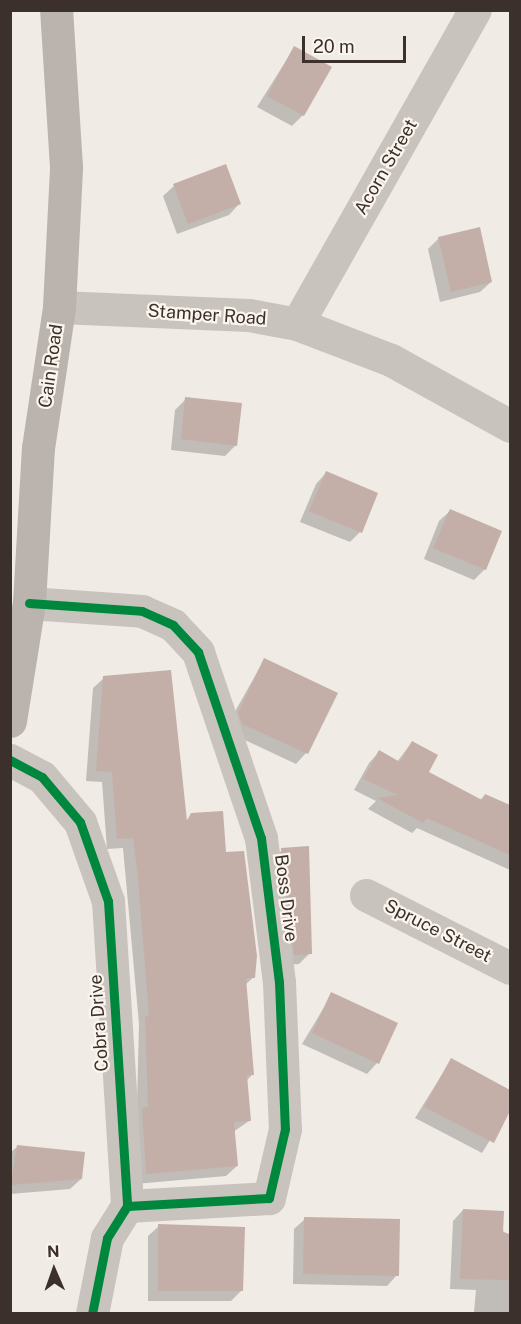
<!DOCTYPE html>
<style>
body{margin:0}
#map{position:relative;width:521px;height:1324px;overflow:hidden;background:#f0ebe5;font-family:"Public Sans",sans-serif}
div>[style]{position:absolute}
.shadow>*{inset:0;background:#0003}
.building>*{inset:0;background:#c3afa7}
.minor>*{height:33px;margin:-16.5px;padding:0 16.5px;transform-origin:16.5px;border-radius:16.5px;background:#c9c3be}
.tertiary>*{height:33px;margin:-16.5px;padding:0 16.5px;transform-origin:16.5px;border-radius:16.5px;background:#c9c3be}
.secondary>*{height:33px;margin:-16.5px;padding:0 16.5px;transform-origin:16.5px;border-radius:16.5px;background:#bab3ae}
.cycleway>*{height:9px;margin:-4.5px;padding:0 4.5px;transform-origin:4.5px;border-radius:4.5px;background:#00873e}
span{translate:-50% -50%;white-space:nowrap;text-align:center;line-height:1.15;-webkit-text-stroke:4.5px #fbf5ee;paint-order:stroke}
.street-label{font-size:18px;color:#3b302b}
.frame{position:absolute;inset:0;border:12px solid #3b302b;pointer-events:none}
.north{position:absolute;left:24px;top:1240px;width:60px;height:60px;-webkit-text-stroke:4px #fbf5ee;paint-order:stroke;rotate:358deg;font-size:16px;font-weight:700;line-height:24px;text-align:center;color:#3b302b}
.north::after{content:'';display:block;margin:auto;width:21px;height:27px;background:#3b302b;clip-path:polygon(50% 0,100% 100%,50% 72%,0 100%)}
.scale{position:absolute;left:302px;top:36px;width:104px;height:27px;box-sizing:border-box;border:3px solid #3b302b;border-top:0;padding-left:8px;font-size:18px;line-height:21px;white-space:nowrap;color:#3b302b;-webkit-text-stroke:4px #fbf5ee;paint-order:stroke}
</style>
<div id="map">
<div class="shadow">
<i style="clip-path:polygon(294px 48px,303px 115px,292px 126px,257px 107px)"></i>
<i style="clip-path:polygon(174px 186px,239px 204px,229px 215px,177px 234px,163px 196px)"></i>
<i style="clip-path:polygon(439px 238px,491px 282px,480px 292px,440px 302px,428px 249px)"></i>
<i style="clip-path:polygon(186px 399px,236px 445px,225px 456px,171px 450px,175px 410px)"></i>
<i style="clip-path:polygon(326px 473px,360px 532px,350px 542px,300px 522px,316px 484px)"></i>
<i style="clip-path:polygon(450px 511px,485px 569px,474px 580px,424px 559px,439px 521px)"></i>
<i style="clip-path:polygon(264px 660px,306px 753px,296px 764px,232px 734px,228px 724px)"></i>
<i style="clip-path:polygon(104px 678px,186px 821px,192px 814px,225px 854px,254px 977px,245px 985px,252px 1075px,246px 1081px,249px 1121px,233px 1132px,237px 1166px,226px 1176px,135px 1184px,139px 1024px,123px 848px,107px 849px,102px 782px,86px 781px,93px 688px)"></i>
<i style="clip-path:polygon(412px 742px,427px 772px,480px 800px,485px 795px,510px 807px,510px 870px,417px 828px,412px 833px,368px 809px,376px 801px,354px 790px,369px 763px,379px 752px,397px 762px)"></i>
<i style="clip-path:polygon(282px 850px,310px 953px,299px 964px,284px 965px,271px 860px)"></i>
<i style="clip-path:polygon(332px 994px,377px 1063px,367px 1074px,302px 1044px)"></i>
<i style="clip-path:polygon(451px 1060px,510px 1092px,510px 1108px,482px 1153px,415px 1118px)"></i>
<i style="clip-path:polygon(18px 1146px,81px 1179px,70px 1189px,10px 1194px,10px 1153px)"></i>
<i style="clip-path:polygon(463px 1210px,510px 1235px,510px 1314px,474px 1312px,476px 1290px,450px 1289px,453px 1221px)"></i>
<i style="clip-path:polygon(305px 1219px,397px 1275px,387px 1286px,293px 1284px,294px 1229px)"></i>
<i style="clip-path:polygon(159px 1226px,241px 1291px,231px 1301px,148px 1301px,148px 1236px)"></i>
</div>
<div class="building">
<i style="clip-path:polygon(294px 46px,332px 67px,304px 116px,267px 96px)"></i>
<i style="clip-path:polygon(226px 164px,241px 204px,188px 224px,173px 184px)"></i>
<i style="clip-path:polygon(480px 227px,492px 282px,451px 292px,438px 237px)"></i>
<i style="clip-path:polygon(185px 397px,242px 403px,237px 446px,181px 439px)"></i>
<i style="clip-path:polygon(326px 471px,378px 493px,362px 533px,309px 511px)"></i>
<i style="clip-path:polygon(450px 509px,502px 531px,486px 570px,433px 548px)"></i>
<i style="clip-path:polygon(264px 658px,338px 693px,308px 754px,242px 724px,238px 713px)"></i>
<i style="clip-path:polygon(171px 670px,187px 821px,191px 813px,223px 811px,226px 852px,244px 851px,257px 956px,255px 978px,246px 978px,254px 1075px,247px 1075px,251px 1121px,234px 1122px,238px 1166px,146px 1174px,142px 1108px,148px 1107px,145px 1016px,149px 1016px,138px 878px,133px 838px,117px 839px,112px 772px,96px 771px,103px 676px)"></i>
<i style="clip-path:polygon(412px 741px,438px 755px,429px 772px,482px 800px,485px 794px,510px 805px,510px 855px,427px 818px,423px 823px,377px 798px,398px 795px,363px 779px,379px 750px,400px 762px)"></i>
<i style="clip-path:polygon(309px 846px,312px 954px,294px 955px,281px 848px)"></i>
<i style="clip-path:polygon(331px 992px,398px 1023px,379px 1064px,312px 1033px)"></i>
<i style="clip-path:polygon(451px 1058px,510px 1090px,510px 1111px,494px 1143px,424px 1107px)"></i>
<i style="clip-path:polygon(17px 1145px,85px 1152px,82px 1179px,11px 1185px)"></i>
<i style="clip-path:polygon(463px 1209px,504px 1211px,503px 1233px,510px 1234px,510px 1280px,460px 1279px)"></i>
<i style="clip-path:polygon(304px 1217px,400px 1219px,399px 1276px,303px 1274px)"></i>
<i style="clip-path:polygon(158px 1224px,245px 1227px,243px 1291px,158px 1291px)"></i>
</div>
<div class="minor">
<i style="left:297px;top:324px;width:361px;rotate:-60.5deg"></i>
<i style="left:29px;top:603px;width:113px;rotate:4deg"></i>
<i style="left:142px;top:611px;width:34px;rotate:24deg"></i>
<i style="left:173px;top:625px;width:37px;rotate:47deg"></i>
<i style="left:198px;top:652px;width:196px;rotate:71.3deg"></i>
<i style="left:261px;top:838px;width:145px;rotate:82.9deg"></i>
<i style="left:279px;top:982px;width:147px;rotate:87.7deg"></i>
<i style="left:285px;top:1129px;width:71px;rotate:103.1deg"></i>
<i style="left:269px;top:1198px;width:142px;rotate:176.8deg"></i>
<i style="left:10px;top:760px;width:36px;rotate:28deg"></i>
<i style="left:42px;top:777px;width:59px;rotate:49.8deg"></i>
<i style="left:80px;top:822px;width:84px;rotate:70.5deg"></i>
<i style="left:108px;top:901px;width:306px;rotate:86.4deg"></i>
<i style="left:127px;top:1206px;width:38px;rotate:122deg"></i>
<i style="left:107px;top:1238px;width:77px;rotate:101.2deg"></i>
<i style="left:366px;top:895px;width:161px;rotate:26.9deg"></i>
</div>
<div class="tertiary">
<i style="left:59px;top:307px;width:190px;rotate:2.4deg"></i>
<i style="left:249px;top:315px;width:49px;rotate:10.6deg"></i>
<i style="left:297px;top:324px;width:101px;rotate:21deg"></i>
<i style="left:391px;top:360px;width:136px;rotate:29deg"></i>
</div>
<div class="secondary">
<i style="left:10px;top:721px;width:120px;rotate:-80.9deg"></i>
<i style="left:29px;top:603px;width:155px;rotate:-86.7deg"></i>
<i style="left:38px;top:448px;width:143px;rotate:-81.5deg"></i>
<i style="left:59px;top:307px;width:140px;rotate:-87.1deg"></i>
<i style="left:66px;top:167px;width:157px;rotate:-93.6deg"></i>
</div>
<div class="cycleway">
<i style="left:29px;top:603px;width:113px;rotate:4deg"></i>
<i style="left:142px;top:611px;width:34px;rotate:24deg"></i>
<i style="left:173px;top:625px;width:37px;rotate:47deg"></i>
<i style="left:198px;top:652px;width:196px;rotate:71.3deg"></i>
<i style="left:261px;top:838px;width:145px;rotate:82.9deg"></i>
<i style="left:279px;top:982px;width:147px;rotate:87.7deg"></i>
<i style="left:285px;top:1129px;width:71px;rotate:103.1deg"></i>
<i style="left:269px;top:1198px;width:142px;rotate:176.8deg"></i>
<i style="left:10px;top:760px;width:36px;rotate:28deg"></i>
<i style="left:42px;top:777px;width:59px;rotate:49.8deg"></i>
<i style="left:80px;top:822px;width:84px;rotate:70.5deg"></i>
<i style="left:108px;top:901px;width:306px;rotate:86.4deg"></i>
<i style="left:127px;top:1206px;width:38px;rotate:122deg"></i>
<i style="left:107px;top:1238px;width:77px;rotate:101.2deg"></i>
</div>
<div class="street-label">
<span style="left:386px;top:167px;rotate:-60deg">Acorn Street</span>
<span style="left:207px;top:315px;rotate:4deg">Stamper Road</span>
<span style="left:51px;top:366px;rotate:-82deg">Cain Road</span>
<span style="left:286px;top:898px;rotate:83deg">Boss Drive</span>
<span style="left:438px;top:931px;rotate:27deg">Spruce Street</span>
<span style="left:99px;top:1023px;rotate:-94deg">Cobra Drive</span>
</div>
<div class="frame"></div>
<div class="north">N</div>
<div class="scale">20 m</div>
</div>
